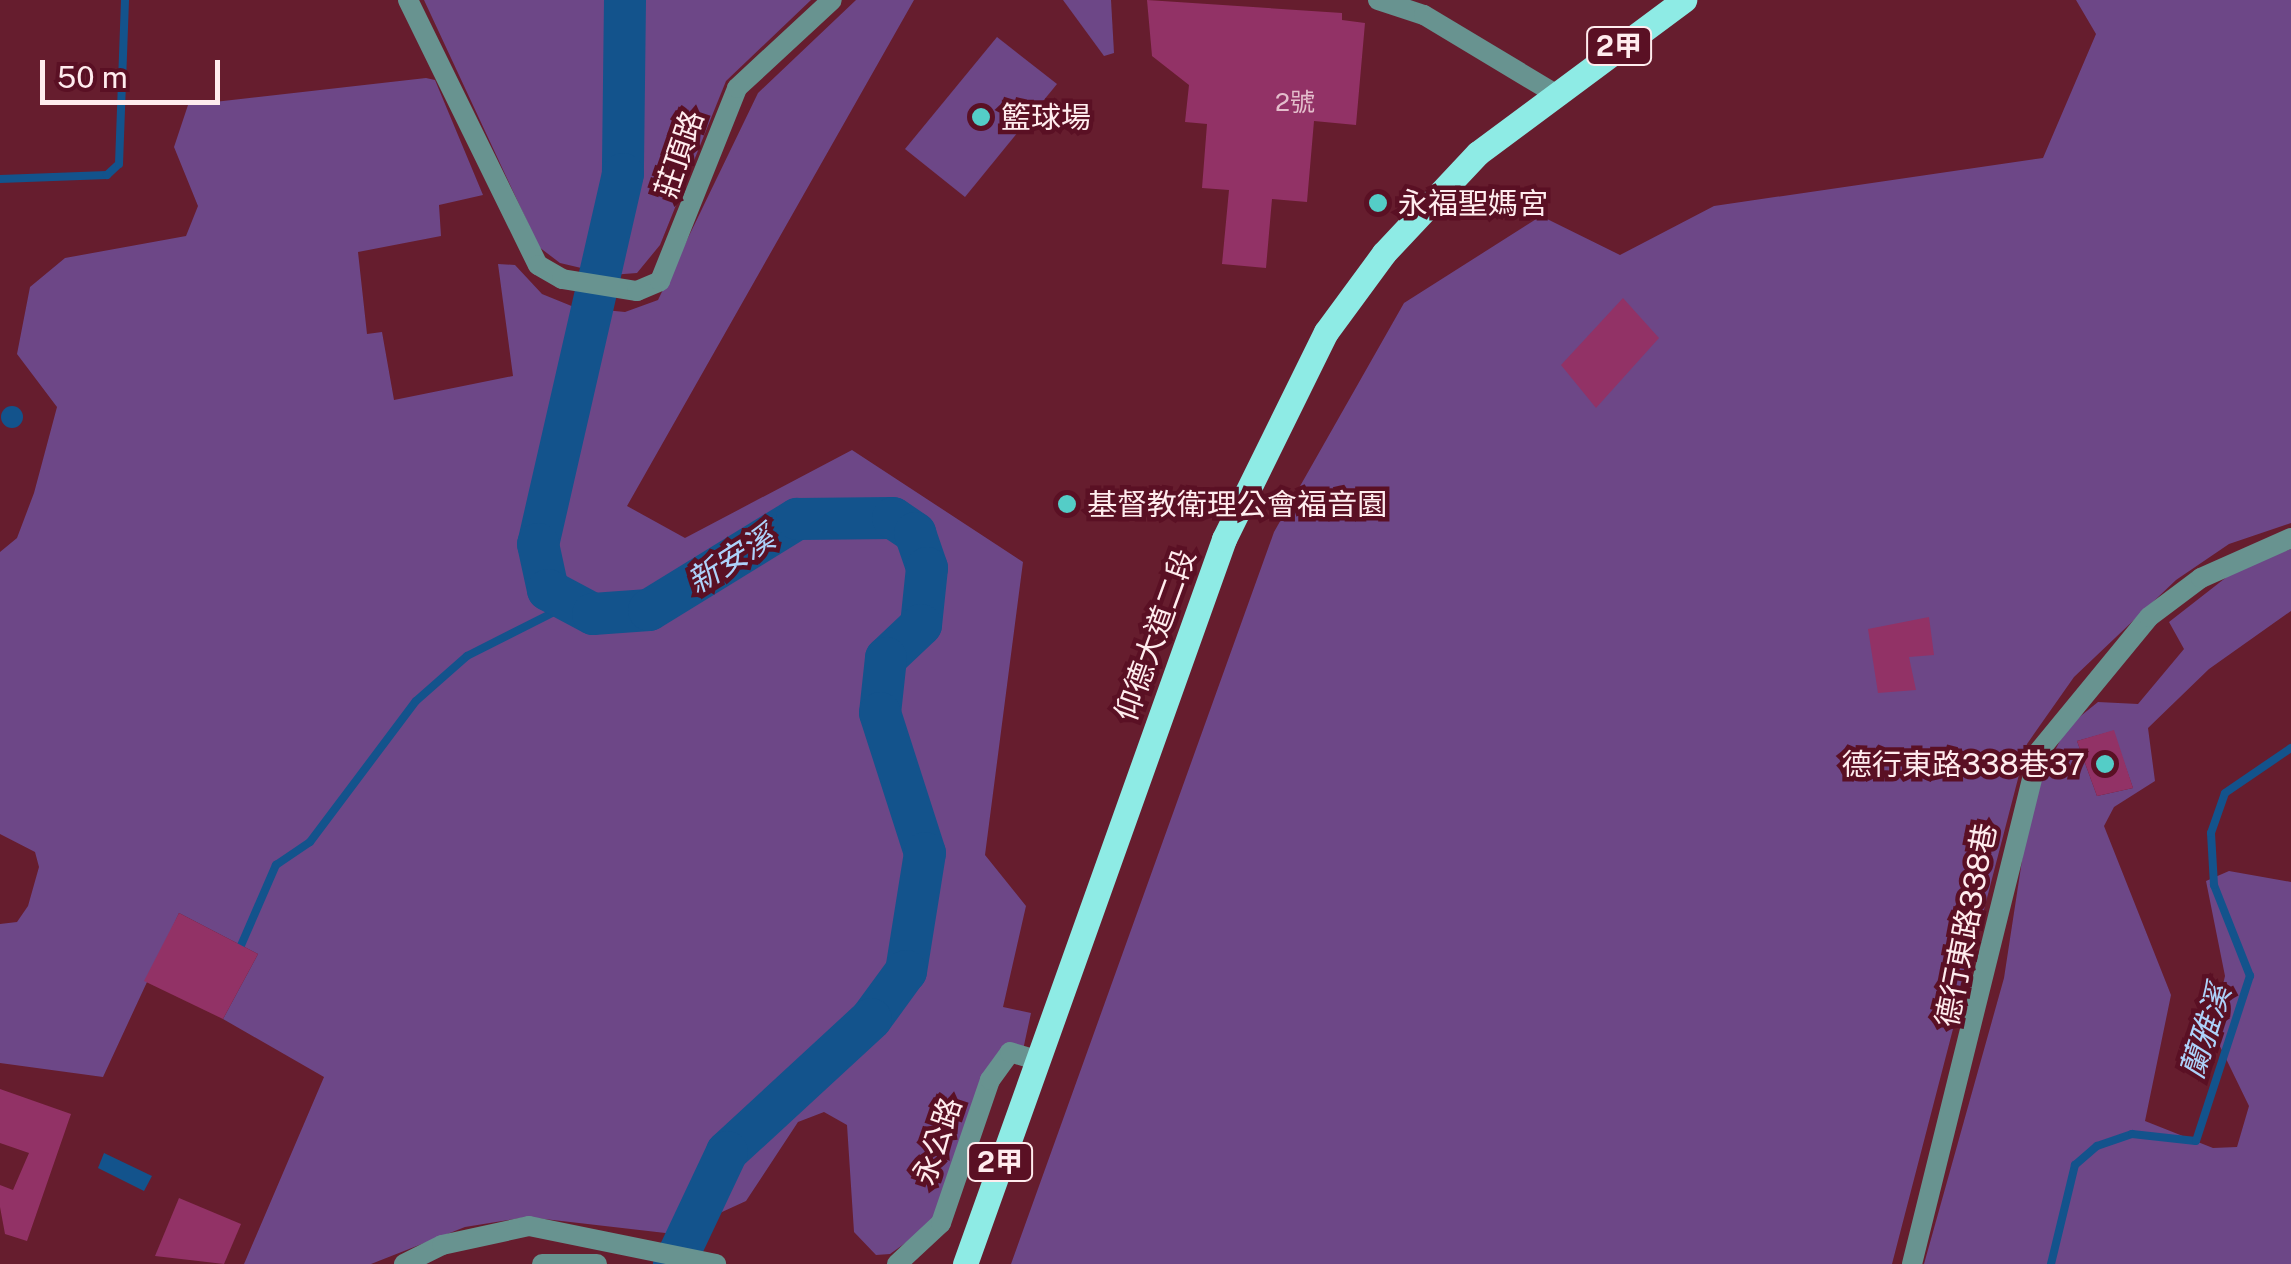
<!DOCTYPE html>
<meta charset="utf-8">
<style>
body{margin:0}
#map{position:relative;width:2291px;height:1264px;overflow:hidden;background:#661d2e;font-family:"Public Sans","Noto Sans TC",sans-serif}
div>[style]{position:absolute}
.green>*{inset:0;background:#6d4787}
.water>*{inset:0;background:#13538c}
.round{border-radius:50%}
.stream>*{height:8px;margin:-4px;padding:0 4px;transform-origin:4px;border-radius:4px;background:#13538c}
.river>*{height:42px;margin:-21px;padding:0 21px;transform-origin:21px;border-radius:21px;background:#13538c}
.building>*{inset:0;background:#923266}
.minor>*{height:20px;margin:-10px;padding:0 10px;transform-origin:10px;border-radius:10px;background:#689390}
.primary>*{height:25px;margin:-12.5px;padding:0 12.5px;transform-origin:12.5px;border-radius:12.5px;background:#8eebe5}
.dots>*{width:28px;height:28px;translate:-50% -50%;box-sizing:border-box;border:5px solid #5a1024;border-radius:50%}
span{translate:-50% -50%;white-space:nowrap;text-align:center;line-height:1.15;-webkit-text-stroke:9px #5a1024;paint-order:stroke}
.number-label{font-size:25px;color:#e4becc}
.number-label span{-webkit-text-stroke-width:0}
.shield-label span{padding:2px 8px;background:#5a1024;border:2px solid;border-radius:8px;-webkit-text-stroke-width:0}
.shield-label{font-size:28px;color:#ffecee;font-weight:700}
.poi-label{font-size:30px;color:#ffecee}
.left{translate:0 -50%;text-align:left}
.right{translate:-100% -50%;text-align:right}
.street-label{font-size:30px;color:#ffecee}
.water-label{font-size:32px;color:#add2fa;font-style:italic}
.scale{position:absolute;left:40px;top:60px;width:180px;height:45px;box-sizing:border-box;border:5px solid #ffecee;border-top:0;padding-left:12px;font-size:30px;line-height:35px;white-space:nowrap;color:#ffecee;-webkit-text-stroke:8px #5a1024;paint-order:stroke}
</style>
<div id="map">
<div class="green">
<i style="clip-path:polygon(424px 0,811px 0,726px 81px,660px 245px,637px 273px,611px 275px,560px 263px,539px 247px)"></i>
<i style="clip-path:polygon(856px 0,914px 0,627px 506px,685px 538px,852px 450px,1023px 562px,985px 855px,1026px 906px,1003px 1007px,1031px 1013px,1023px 1050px,1005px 1049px,936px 1221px,890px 1254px,876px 1255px,854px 1232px,847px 1125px,824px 1112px,798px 1122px,746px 1201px,674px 1234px,527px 1217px,465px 1227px,371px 1264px,244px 1264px,324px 1077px,223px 1019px,258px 954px,179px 913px,103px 1077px,0 1063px,0 924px,17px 922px,28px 906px,39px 867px,35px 852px,0 834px,0 552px,17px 538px,34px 493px,57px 407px,17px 354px,30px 287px,65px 258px,186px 236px,198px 206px,174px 147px,188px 105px,426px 78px,435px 80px,483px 195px,439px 205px,441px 236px,358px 252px,367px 334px,382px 332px,394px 400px,513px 376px,498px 264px,515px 265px,542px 294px,574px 307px,625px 312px,658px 300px,758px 93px)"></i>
<i style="clip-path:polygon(1063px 0,1111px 0,1114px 53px,1104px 56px)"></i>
<i style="clip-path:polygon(2076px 0,2291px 0,2291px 523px,2229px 544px,2176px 580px,2074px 677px,2027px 744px,1892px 1264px,1011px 1264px,1274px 532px,1404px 303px,1541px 216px,1620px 255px,1714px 206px,2043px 158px,2096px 34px)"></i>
<i style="clip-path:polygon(997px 37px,1057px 84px,965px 197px,905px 149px)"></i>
<i style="clip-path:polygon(evenodd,2291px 549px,2291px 611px,2209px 669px,2148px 728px,2155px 781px,2114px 807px,2104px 826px,2171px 995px,2145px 1121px,2213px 1148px,2237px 1147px,2249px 1106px,2212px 1030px,2225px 976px,2206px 881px,2229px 871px,2291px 882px,2291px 1264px,1924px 1264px,2004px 978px,2032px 795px,2067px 727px,2098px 702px,2138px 704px,2184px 649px,2169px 622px,2242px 565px,2291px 549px,2113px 731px,2133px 788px,2097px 796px,2077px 741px,2113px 731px)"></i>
</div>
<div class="water">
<i class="round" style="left:1px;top:406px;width:22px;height:22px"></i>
<i style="clip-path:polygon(104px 1153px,152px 1176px,144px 1191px,98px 1168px)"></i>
</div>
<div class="stream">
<i style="left:0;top:179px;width:107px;rotate:-2.1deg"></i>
<i style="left:107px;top:175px;width:16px;rotate:-43deg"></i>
<i style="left:119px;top:164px;width:164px;rotate:-87.9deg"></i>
<i style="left:239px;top:950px;width:93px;rotate:-66.5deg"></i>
<i style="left:276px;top:865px;width:41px;rotate:-34.1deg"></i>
<i style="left:310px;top:842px;width:176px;rotate:-53.1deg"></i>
<i style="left:416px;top:701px;width:68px;rotate:-41.4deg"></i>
<i style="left:467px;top:656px;width:111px;rotate:-26.8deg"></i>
<i style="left:2051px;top:1264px;width:102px;rotate:-76.4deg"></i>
<i style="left:2075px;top:1165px;width:29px;rotate:-41deg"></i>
<i style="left:2097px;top:1146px;width:37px;rotate:-19deg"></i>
<i style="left:2132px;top:1134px;width:64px;rotate:6.2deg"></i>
<i style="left:2196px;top:1141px;width:174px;rotate:-71.9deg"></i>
<i style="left:2250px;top:976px;width:98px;rotate:-111.6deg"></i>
<i style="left:2214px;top:885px;width:52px;rotate:-93.3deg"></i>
<i style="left:2211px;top:833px;width:42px;rotate:-70.7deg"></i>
<i style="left:2225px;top:793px;width:80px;rotate:-34.3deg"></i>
</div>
<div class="river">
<i style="left:625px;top:0;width:174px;rotate:90.7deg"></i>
<i style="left:623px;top:174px;width:380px;rotate:102.9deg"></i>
<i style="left:538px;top:544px;width:47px;rotate:77.7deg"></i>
<i style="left:548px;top:590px;width:51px;rotate:28.1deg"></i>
<i style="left:593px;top:614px;width:56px;rotate:-4.1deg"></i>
<i style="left:649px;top:610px;width:174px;rotate:-31.6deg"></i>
<i style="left:797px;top:519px;width:96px;rotate:-0.6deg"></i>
<i style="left:893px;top:518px;width:27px;rotate:34deg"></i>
<i style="left:915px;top:533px;width:37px;rotate:71deg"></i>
<i style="left:927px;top:568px;width:57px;rotate:96deg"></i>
<i style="left:921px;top:625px;width:48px;rotate:136.7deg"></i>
<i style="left:886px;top:658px;width:55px;rotate:96.2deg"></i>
<i style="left:880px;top:713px;width:147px;rotate:72.2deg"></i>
<i style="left:925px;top:853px;width:120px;rotate:99.1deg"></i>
<i style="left:906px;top:971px;width:59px;rotate:126.1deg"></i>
<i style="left:871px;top:1019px;width:196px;rotate:137.3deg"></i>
<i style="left:727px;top:1152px;width:124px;rotate:115.3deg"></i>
</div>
<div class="building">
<i style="clip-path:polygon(1147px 0,1342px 13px,1342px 20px,1365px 23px,1356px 125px,1314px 121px,1307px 202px,1272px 199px,1266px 268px,1222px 264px,1229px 190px,1202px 188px,1207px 124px,1185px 122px,1189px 85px,1152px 56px)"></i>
<i style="clip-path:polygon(1623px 298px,1659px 338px,1596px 408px,1561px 365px)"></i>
<i style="clip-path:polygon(1929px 617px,1934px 655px,1909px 657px,1916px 690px,1878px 693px,1868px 629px)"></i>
<i style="clip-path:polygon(2114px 730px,2133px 788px,2097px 796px,2077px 741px)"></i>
<i style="clip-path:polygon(179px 913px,258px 954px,223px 1019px,144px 981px)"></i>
<i style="clip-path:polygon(0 1089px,71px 1114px,27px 1241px,5px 1234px,0 1207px,0 1185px,13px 1190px,29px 1153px,0 1143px)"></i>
<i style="clip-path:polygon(179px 1198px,241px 1224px,224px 1264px,155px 1256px)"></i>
</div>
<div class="minor">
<i style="left:408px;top:0;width:295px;rotate:63.9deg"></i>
<i style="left:538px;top:265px;width:28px;rotate:30deg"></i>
<i style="left:562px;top:279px;width:76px;rotate:9.1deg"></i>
<i style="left:637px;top:291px;width:25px;rotate:-23deg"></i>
<i style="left:660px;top:281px;width:208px;rotate:-68.2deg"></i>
<i style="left:737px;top:88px;width:129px;rotate:-42.8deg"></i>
<i style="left:1378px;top:0;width:48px;rotate:18.1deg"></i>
<i style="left:1424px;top:15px;width:152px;rotate:31deg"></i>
<i style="left:404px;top:1264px;width:42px;rotate:-26.6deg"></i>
<i style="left:442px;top:1245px;width:89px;rotate:-12.3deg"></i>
<i style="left:529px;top:1226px;width:191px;rotate:11.5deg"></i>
<i style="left:542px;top:1264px;width:55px"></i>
<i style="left:897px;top:1264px;width:60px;rotate:-43deg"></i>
<i style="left:941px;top:1223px;width:151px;rotate:-71.1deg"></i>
<i style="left:990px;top:1080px;width:34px;rotate:-54deg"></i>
<i style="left:1010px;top:1052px;width:27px;rotate:17deg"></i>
<i style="left:1912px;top:1264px;width:528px;rotate:-76.1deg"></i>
<i style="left:2039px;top:751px;width:173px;rotate:-50.6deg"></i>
<i style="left:2149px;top:617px;width:65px;rotate:-36.9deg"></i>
<i style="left:2201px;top:578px;width:98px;rotate:-24deg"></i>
</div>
<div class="primary">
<i style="left:965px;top:1264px;width:770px;rotate:-70.34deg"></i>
<i style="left:1224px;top:539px;width:231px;rotate:-63.8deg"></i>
<i style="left:1326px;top:332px;width:98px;rotate:-53.7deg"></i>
<i style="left:1384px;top:253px;width:137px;rotate:-46.8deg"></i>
<i style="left:1478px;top:153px;width:257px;rotate:-36.6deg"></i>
</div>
<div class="dots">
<i style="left:981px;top:117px;background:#54cdc7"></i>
<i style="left:1378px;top:203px;background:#54cdc7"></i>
<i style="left:1067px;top:504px;background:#54cdc7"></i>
<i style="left:2105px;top:764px;background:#54cdc7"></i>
</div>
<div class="number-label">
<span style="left:1295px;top:102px">2號</span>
</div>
<div class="shield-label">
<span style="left:1619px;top:46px">2甲</span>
<span style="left:1000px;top:1162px">2甲</span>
</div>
<div class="poi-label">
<span class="left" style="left:1001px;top:117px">籃球場</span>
<span class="left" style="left:1398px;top:203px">永福聖媽宮</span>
<span class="left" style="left:1087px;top:504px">基督教衛理公會福音園</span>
<span class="right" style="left:2085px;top:764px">德行東路338巷37</span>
</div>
<div class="street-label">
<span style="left:679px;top:154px;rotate:-71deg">莊頂路</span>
<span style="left:1155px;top:635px;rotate:-70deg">仰德大道二段</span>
<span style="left:1966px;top:925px;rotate:-79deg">德行東路338巷</span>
<span style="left:937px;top:1141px;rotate:-71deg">永公路</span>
</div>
<div class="water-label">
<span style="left:731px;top:560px;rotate:-32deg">新安溪</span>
<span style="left:2206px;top:1032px;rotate:-72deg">蘭雅溪</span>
</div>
<div class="scale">50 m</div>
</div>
